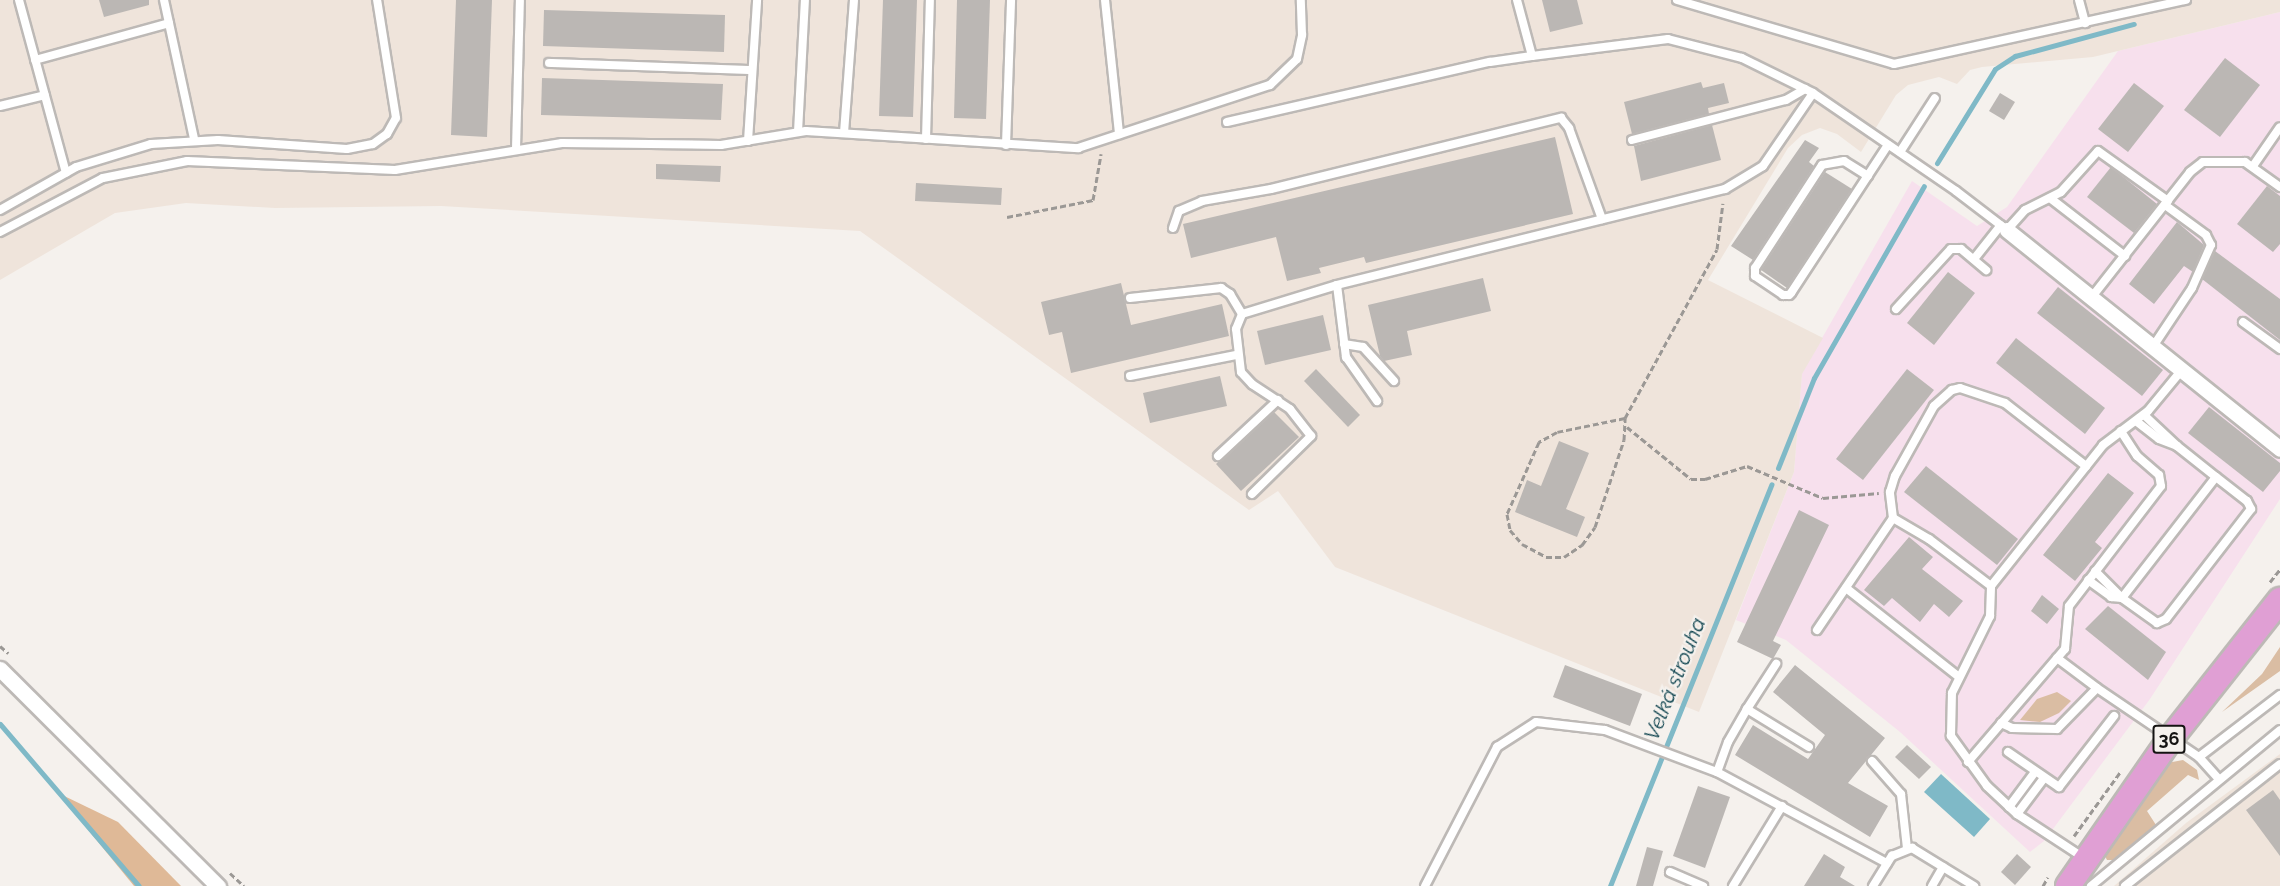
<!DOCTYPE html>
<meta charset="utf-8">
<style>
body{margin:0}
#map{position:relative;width:2280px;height:886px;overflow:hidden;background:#f5f1ed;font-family:Raleway,sans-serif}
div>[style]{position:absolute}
.commercial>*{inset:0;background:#f7e0ed}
.built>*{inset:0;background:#efe4db}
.green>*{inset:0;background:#dabda3}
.forest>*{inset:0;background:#dfb997}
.water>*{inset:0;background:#7fb9c7}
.stream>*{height:5px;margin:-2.5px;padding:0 2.5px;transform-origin:2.5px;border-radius:2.5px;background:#7fb9c7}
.building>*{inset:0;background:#bbb7b4}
.path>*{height:3px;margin-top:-1.5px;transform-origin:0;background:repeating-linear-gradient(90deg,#9b9895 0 6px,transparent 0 9px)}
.roads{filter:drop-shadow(2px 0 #bdb9b6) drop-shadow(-2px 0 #bdb9b6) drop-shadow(0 2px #bdb9b6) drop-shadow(0 -2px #bdb9b6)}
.service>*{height:8px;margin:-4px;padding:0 4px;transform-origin:4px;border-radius:4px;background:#fff}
.minor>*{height:15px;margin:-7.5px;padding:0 7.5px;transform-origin:7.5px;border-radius:7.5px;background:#fff}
.primary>*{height:24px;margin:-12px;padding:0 12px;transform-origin:12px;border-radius:12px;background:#e09fd4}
span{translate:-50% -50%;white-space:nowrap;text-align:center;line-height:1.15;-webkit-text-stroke:4.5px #f5f1ed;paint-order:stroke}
.shield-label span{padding:2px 4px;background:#f5f1ed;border:2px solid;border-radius:4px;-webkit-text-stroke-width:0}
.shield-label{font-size:18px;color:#141312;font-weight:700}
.water-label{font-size:21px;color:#124651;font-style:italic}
</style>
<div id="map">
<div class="commercial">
<i style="clip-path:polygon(2280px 12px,2280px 499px,2150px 699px,2044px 841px,2030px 852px,1900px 732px,1786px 640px,1736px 620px,1794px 472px,1802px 373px,1912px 181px,1977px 226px,2007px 207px,2118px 51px)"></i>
</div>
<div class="built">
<i style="clip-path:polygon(0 0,2280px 0,2280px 12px,2093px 57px,1982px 67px,1970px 70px,1957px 84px,1939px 77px,1908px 85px,1896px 95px,1861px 152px,1837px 134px,1820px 128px,1802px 135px,1788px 148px,1708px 280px,1823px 338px,1802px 374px,1794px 472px,1699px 712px,1335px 567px,1278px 491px,1249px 510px,860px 231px,441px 206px,275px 208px,186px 203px,115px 213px,0 280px)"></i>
<i style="clip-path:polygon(2280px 754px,2280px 886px,2114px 886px,2186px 823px)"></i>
</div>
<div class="green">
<i style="clip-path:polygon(2280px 647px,2280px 671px,2222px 712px,2262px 674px)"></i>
<i style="clip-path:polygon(2057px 692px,2071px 701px,2059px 713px,2040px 722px,2020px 720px,2037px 699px)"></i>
<i style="clip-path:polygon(2183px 760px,2197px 770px,2199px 780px,2188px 775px,2147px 811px,2156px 825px,2115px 860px,2107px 860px,2104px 854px,2167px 763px)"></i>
</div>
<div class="forest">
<i style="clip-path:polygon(58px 793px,118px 822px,181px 886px,134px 886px)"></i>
</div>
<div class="water">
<i style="clip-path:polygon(1941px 774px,1990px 819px,1974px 837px,1924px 792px)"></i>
</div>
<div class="stream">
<i style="left:1937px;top:163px;width:110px;rotate:-58.3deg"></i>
<i style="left:1995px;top:69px;width:24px;rotate:-33deg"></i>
<i style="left:2015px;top:56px;width:123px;rotate:-15.1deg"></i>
<i style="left:1778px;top:468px;width:97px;rotate:-68.2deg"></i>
<i style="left:1814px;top:378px;width:221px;rotate:-60.2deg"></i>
<i style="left:0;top:724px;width:213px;rotate:49.4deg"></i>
<i style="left:1610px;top:886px;width:433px;rotate:-68.1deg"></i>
</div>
<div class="building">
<i style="clip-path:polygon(99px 0,149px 0,149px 5px,104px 17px)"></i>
<i style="clip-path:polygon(456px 0,492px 0,487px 137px,451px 135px)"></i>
<i style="clip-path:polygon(883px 0,917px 0,913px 117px,879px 116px)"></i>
<i style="clip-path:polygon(957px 0,990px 0,986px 119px,954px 118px)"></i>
<i style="clip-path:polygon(1542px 0,1577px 0,1583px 24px,1550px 32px)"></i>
<i style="clip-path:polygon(544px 10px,725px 15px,724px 52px,543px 46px)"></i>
<i style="clip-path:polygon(2225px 58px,2260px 85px,2220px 137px,2184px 110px)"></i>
<i style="clip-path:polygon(542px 78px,723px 84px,721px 120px,541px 115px)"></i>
<i style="clip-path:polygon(1701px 82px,1703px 88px,1724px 83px,1729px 103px,1708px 108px,1709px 114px,1632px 134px,1624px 102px)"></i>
<i style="clip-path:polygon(2134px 83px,2164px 106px,2128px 152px,2098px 129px)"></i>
<i style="clip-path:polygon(2000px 93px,2015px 102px,2004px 120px,1989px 111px)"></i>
<i style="clip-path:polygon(1712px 125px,1721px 160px,1641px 181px,1634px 146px)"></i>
<i style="clip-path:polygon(1555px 137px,1573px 214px,1366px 263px,1364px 257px,1319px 268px,1321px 273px,1287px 281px,1276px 237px,1191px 258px,1183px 224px)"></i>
<i style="clip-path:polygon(1805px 140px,1819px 148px,1809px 162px,1814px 166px,1753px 260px,1731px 246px)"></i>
<i style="clip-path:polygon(656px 164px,721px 166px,720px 182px,656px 179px)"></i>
<i style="clip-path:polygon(2111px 167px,2157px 204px,2134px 233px,2087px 197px)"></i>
<i style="clip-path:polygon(1825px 172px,1852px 189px,1787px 288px,1761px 270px)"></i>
<i style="clip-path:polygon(916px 183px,1002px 188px,1001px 205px,915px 201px)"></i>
<i style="clip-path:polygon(2267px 186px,2280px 196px,2280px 244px,2273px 252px,2237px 224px)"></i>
<i style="clip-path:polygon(2177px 222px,2204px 245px,2193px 272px,2184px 266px,2154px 304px,2129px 284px)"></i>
<i style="clip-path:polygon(2215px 251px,2280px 299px,2280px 340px,2202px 279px)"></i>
<i style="clip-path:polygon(1948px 272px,1975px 293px,1934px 345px,1907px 323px)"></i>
<i style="clip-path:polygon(1483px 278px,1491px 311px,1407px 331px,1412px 355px,1384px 361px,1380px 356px,1368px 305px)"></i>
<i style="clip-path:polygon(1121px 283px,1131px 325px,1222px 304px,1229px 336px,1071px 373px,1062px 332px,1049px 335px,1041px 302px)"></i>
<i style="clip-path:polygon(2058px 287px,2163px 370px,2142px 396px,2037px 313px)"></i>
<i style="clip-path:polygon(1323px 315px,1331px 350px,1265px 365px,1257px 331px)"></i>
<i style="clip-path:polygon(2016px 338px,2105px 408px,2085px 434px,1996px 363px)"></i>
<i style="clip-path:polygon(1316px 369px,1360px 415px,1348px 427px,1304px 381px)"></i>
<i style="clip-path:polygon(1907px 369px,1934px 390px,1863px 480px,1836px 459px)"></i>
<i style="clip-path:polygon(1220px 376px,1227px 406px,1150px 423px,1143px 393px)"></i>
<i style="clip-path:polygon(2209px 407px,2280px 463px,2280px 471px,2263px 492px,2188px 433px)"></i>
<i style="clip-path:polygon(1274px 412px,1299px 437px,1241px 491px,1216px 464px)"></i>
<i style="clip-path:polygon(1559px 441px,1589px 453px,1566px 509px,1585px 517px,1577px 537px,1515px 512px,1527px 480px,1541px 486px)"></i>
<i style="clip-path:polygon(1926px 466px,2018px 539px,1997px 565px,1904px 492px)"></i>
<i style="clip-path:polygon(2108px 473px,2134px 493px,2095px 542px,2102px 548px,2075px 581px,2043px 555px)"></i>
<i style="clip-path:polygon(1799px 510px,1829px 525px,1773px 641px,1781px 645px,1773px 659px,1737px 642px)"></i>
<i style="clip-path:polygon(1909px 537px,1933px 557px,1922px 569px,1963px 601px,1949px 617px,1934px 604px,1920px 622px,1892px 598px,1884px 606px,1864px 590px)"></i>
<i style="clip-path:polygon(2042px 595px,2059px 609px,2047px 624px,2031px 611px)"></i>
<i style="clip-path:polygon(2108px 606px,2166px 652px,2148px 680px,2085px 629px)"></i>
<i style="clip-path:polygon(1565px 665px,1642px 694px,1630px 726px,1553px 697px)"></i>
<i style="clip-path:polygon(1795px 665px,1885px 738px,1848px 783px,1888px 806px,1870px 837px,1735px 755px,1753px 725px,1808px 759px,1825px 735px,1773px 692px)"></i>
<i style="clip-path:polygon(1907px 745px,1931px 767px,1919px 779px,1895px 757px)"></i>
<i style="clip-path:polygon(1698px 786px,1730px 797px,1705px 868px,1673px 856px)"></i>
<i style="clip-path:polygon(2273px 790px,2280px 800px,2280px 856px,2246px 810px)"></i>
<i style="clip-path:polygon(1647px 847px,1663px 851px,1653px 886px,1636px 886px)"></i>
<i style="clip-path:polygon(1824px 854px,1845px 867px,1840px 877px,1855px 886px,1804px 886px)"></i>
<i style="clip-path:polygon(2017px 854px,2031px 867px,2015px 885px,2001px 872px)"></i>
</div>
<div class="path">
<i style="left:1007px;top:217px;width:88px;rotate:-11.2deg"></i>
<i style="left:1093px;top:200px;width:47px;rotate:-80.1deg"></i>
<i style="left:1625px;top:418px;width:69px;rotate:168.4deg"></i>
<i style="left:1557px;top:432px;width:21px;rotate:151deg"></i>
<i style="left:1539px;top:442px;width:79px;rotate:114deg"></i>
<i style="left:1507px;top:514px;width:16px;rotate:79deg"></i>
<i style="left:1510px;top:530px;width:18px;rotate:49deg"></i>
<i style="left:1522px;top:544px;width:27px;rotate:28deg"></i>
<i style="left:1546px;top:557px;width:18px"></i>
<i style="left:1564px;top:557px;width:22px;rotate:-34deg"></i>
<i style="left:1582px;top:545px;width:22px;rotate:-54deg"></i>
<i style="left:1595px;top:527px;width:92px;rotate:-71.6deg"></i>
<i style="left:1624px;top:440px;width:22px;rotate:-87deg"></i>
<i style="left:1625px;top:418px;width:192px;rotate:-61.4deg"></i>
<i style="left:1717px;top:249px;width:46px;rotate:-82.6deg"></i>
<i style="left:1627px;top:427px;width:82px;rotate:39.1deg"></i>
<i style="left:1691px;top:479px;width:14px"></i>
<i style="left:1705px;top:479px;width:44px;rotate:-17.2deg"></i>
<i style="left:1747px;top:466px;width:82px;rotate:22.8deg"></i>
<i style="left:1823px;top:498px;width:56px;rotate:-5.1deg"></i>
<i style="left:2270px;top:582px;width:16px;rotate:-52deg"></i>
<i style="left:0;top:646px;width:11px;rotate:41deg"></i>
<i style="left:2074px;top:836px;width:80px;rotate:-54.1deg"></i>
<i style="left:230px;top:873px;width:19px;rotate:43deg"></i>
<i style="left:2043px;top:886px;width:10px;rotate:-61deg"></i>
</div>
<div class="roads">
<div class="service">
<i style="left:19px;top:0;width:179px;rotate:74.8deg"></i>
<i style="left:164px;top:0;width:142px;rotate:77.8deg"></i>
<i style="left:1105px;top:0;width:135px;rotate:84deg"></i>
<i style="left:1517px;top:0;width:58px;rotate:75deg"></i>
<i style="left:1532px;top:56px;width:137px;rotate:-7.1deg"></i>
<i style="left:1668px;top:39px;width:76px;rotate:14.4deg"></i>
<i style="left:1742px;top:58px;width:79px;rotate:26.2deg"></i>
<i style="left:1677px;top:0;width:226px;rotate:16.4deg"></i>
<i style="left:1894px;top:64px;width:299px;rotate:-12.4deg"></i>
<i style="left:2079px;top:0;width:24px;rotate:75deg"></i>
<i style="left:35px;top:60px;width:139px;rotate:-15.4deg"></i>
<i style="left:549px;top:63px;width:203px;rotate:2deg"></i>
<i style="left:0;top:106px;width:46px;rotate:-13.7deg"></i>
<i style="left:1227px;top:122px;width:270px;rotate:-12.9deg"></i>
<i style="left:1490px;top:62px;width:42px;rotate:-8.1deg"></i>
<i style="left:798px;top:132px;width:132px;rotate:-87deg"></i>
<i style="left:844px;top:133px;width:133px;rotate:-85.7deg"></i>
<i style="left:926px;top:139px;width:139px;rotate:-88.4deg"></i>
<i style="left:1632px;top:140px;width:159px;rotate:-14.6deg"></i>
<i style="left:1786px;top:100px;width:22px;rotate:-30deg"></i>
<i style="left:748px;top:141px;width:141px;rotate:-86.3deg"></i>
<i style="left:1006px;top:145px;width:145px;rotate:-88deg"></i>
<i style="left:516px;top:149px;width:149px;rotate:-88.5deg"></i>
<i style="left:1900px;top:152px;width:64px;rotate:-57.1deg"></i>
<i style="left:2253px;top:166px;width:47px;rotate:-55.3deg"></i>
<i style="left:1868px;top:176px;width:28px;rotate:-148deg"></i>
<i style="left:1844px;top:161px;width:22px;rotate:170deg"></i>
<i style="left:1822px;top:165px;width:123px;rotate:123deg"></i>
<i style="left:1755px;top:268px;width:8px;rotate:90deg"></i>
<i style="left:1755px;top:276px;width:34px;rotate:34deg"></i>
<i style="left:1783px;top:295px;width:6px"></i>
<i style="left:1789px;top:295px;width:3px;rotate:-45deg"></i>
<i style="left:1791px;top:293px;width:177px;rotate:-56.8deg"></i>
<i style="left:2050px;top:198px;width:95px;rotate:37.7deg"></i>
<i style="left:0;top:210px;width:87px;rotate:-29.5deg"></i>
<i style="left:76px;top:167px;width:78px;rotate:-17deg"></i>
<i style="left:151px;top:144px;width:67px;rotate:-3.4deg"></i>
<i style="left:218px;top:140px;width:129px;rotate:4deg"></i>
<i style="left:347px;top:149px;width:26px;rotate:-11deg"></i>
<i style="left:373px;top:144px;width:17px;rotate:-36deg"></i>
<i style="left:387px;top:134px;width:18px;rotate:-61deg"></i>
<i style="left:396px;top:118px;width:120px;rotate:-99.1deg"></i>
<i style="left:1173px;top:228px;width:18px;rotate:-71deg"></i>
<i style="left:1179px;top:211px;width:25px;rotate:-23deg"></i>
<i style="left:1202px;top:201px;width:70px;rotate:-9.9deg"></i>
<i style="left:1271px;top:189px;width:299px;rotate:-13.8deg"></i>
<i style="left:1561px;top:118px;width:13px;rotate:51deg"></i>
<i style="left:1569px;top:128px;width:97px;rotate:70.1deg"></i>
<i style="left:0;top:232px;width:116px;rotate:-27.7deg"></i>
<i style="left:103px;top:178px;width:86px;rotate:-11.4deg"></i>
<i style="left:187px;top:161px;width:208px;rotate:2.5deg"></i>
<i style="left:395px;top:170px;width:169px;rotate:-9.2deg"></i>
<i style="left:562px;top:143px;width:159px;rotate:0.7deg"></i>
<i style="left:721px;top:145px;width:86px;rotate:-9.4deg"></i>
<i style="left:806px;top:131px;width:273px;rotate:3.6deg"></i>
<i style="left:1078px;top:148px;width:202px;rotate:-18.2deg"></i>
<i style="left:1270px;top:85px;width:37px;rotate:-44deg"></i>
<i style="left:1297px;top:59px;width:25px;rotate:-78deg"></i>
<i style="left:1302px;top:35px;width:35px;rotate:-92deg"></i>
<i style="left:1974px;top:259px;width:43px;rotate:-51.5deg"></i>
<i style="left:1337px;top:285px;width:73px;rotate:82.9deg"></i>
<i style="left:1346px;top:357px;width:54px;rotate:54.8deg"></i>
<i style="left:1130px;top:298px;width:92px;rotate:-6.3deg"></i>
<i style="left:1221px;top:288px;width:11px;rotate:34deg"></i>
<i style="left:1230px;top:294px;width:23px;rotate:59deg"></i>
<i style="left:2091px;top:298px;width:160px;rotate:-51.8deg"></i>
<i style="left:2190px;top:172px;width:16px;rotate:-38deg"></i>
<i style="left:2203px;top:162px;width:42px"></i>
<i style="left:2245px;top:162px;width:43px;rotate:35.5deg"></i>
<i style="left:1896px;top:309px;width:81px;rotate:-47.5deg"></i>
<i style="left:1951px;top:249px;width:10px"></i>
<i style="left:1961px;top:249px;width:33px;rotate:40deg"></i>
<i style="left:2243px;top:322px;width:46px;rotate:36.1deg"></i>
<i style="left:1344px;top:344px;width:19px;rotate:9deg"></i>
<i style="left:1363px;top:347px;width:46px;rotate:47.6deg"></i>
<i style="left:2152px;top:348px;width:72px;rotate:-56.3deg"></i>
<i style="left:2192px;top:288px;width:47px;rotate:-66.2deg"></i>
<i style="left:2211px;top:245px;width:11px;rotate:-117deg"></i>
<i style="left:2206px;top:235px;width:51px;rotate:-143.8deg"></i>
<i style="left:1130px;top:376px;width:108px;rotate:-11.2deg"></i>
<i style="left:2136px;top:421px;width:29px;rotate:38deg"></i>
<i style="left:2159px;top:439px;width:19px;rotate:21deg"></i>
<i style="left:2177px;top:446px;width:45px;rotate:-136.8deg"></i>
<i style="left:2177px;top:446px;width:50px;rotate:38.5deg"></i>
<i style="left:2216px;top:477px;width:39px;rotate:38deg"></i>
<i style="left:2247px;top:501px;width:9px;rotate:63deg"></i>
<i style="left:2251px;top:509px;width:139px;rotate:127.7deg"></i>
<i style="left:2166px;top:619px;width:10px;rotate:156deg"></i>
<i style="left:2157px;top:623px;width:43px;rotate:-144.5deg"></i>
<i style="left:2122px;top:598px;width:153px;rotate:-52.2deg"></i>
<i style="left:1218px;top:456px;width:82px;rotate:-43deg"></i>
<i style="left:1252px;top:494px;width:83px;rotate:-44.5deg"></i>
<i style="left:1311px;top:436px;width:34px;rotate:-128deg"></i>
<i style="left:1290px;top:409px;width:45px;rotate:-146.7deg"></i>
<i style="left:1252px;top:384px;width:16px;rotate:-133deg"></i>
<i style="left:1241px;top:372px;width:43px;rotate:-96.6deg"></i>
<i style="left:1236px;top:329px;width:16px;rotate:-68deg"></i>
<i style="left:1242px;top:314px;width:99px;rotate:-17deg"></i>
<i style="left:1337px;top:285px;width:400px;rotate:-13.9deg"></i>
<i style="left:1725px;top:189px;width:44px;rotate:-31.2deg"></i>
<i style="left:1763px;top:166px;width:88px;rotate:-55.6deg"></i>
<i style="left:1813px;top:93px;width:173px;rotate:34.4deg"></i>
<i style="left:1956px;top:191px;width:64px;rotate:37.4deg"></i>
<i style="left:2007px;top:230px;width:27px;rotate:-48deg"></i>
<i style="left:2025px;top:210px;width:40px;rotate:-26.6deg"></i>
<i style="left:2061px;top:192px;width:55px;rotate:-47.9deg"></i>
<i style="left:2098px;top:151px;width:86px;rotate:35.5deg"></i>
<i style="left:1893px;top:518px;width:26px;rotate:-97deg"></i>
<i style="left:1890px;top:492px;width:17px;rotate:-73deg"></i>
<i style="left:1895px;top:476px;width:80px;rotate:-60.9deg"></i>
<i style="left:1934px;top:406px;width:24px;rotate:-42deg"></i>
<i style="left:1952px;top:390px;width:8px;rotate:-14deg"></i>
<i style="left:1960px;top:388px;width:47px;rotate:18.4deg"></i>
<i style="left:2005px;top:403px;width:103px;rotate:37.9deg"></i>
<i style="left:2088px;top:580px;width:29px;rotate:36deg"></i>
<i style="left:2111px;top:597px;width:11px;rotate:5deg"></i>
<i style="left:2122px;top:598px;width:38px;rotate:-135deg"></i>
<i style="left:1846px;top:588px;width:142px;rotate:38.2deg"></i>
<i style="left:1817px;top:630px;width:135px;rotate:-55.8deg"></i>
<i style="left:1893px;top:518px;width:42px;rotate:30.3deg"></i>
<i style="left:1929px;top:539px;width:78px;rotate:37.2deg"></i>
<i style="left:2097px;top:688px;width:123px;rotate:34.1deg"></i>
<i style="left:2199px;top:757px;width:28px;rotate:48deg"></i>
<i style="left:1747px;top:709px;width:54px;rotate:-57.2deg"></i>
<i style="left:2001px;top:723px;width:12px;rotate:24deg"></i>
<i style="left:2012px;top:728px;width:45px;rotate:1.3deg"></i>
<i style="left:2057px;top:729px;width:57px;rotate:-45.7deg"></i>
<i style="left:2097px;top:688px;width:50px;rotate:-143.1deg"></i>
<i style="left:1809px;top:747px;width:73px;rotate:-148.5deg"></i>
<i style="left:1747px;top:709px;width:38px;rotate:120deg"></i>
<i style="left:1728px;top:742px;width:32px;rotate:110deg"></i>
<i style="left:1717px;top:772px;width:193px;rotate:28.2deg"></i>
<i style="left:2008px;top:752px;width:62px;rotate:34.5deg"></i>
<i style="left:2059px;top:787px;width:90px;rotate:-52.2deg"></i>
<i style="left:2199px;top:757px;width:102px;rotate:-37.4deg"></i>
<i style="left:1872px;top:761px;width:44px;rotate:48.7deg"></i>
<i style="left:1901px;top:794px;width:54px;rotate:83.7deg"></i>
<i style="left:1968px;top:762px;width:149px;rotate:-49.4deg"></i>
<i style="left:2065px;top:649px;width:43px;rotate:-84.7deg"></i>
<i style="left:2069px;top:606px;width:151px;rotate:-52.5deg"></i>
<i style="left:2161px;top:486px;width:11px;rotate:-100deg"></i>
<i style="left:2159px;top:475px;width:29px;rotate:-139deg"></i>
<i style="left:2137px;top:456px;width:30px;rotate:-123deg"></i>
<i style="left:2009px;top:807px;width:44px;rotate:-53.4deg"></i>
<i style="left:2017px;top:814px;width:45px;rotate:-53.1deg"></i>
<i style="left:2084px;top:858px;width:80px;rotate:-146.7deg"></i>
<i style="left:2017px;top:814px;width:41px;rotate:-137deg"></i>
<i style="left:1987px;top:786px;width:62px;rotate:-125.8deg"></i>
<i style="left:1951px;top:736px;width:43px;rotate:-88.7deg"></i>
<i style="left:1952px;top:693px;width:86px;rotate:-63.7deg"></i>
<i style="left:1990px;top:616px;width:30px;rotate:-88deg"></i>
<i style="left:1991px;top:586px;width:180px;rotate:-51.5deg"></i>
<i style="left:2103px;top:445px;width:56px;rotate:-37.1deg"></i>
<i style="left:2148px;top:411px;width:52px;rotate:-50.5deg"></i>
<i style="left:1670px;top:872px;width:36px;rotate:23deg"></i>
<i style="left:1425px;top:886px;width:157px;rotate:-62.6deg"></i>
<i style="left:1497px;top:747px;width:46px;rotate:-32.7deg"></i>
<i style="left:1536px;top:722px;width:69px;rotate:6.6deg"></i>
<i style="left:1605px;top:730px;width:120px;rotate:20.6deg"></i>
<i style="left:1733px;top:886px;width:94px;rotate:-58.5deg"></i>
<i style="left:1873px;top:886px;width:36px;rotate:-58deg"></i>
<i style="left:1892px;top:856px;width:22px;rotate:-22deg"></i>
<i style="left:1912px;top:848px;width:73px;rotate:31.5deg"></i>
<i style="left:1932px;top:886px;width:22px;rotate:-60deg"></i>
<i style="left:2091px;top:886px;width:245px;rotate:-39.5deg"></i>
<i style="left:2125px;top:886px;width:197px;rotate:-38.2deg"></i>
</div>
<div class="minor">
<i style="left:2007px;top:230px;width:350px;rotate:38.7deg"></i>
<i style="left:0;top:669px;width:308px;rotate:44.9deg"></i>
</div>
<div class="primary">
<i style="left:2068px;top:886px;width:180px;rotate:-55.2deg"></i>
<i style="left:2171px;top:738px;width:176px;rotate:-51.7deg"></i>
</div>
</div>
<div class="shield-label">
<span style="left:2169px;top:739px">36</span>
</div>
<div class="water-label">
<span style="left:1675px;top:679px;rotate:-68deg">Velká strouha</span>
</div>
</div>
